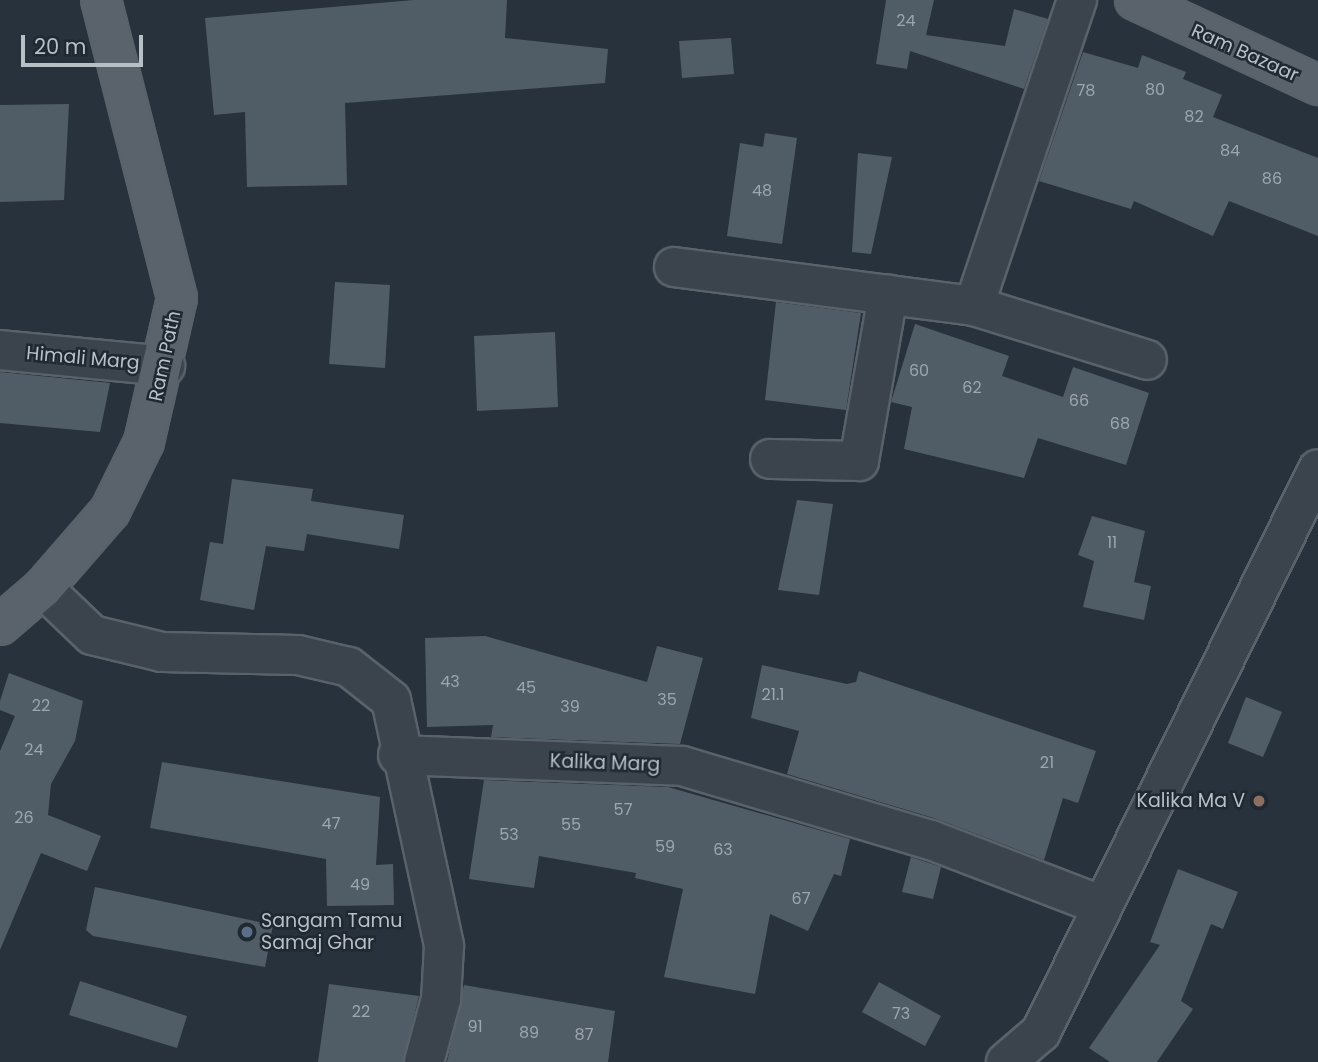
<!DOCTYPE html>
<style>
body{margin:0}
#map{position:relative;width:1318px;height:1062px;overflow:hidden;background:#28323c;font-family:Poppins,sans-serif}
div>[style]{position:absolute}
.building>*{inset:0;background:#505d67}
.roads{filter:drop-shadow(2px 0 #59626a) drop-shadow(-2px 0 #59626a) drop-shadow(0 2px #59626a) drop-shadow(0 -2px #59626a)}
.minor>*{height:38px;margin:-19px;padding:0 19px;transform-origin:19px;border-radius:19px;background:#3b444c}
.major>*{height:38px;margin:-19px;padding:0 19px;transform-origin:19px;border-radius:19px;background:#5a636c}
.dots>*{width:19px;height:19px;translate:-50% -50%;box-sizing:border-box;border:4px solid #202931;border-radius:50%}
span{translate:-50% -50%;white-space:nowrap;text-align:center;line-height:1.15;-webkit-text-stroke:5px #202931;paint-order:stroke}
.number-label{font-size:16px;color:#9da6af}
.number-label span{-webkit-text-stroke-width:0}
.street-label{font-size:19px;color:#b7bfc7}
.poi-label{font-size:19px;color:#b7bfc7}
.right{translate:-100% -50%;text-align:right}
.left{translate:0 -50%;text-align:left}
.scale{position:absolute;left:21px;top:35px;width:122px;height:32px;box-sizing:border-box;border:4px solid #b7bfc7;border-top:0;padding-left:9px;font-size:21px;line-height:24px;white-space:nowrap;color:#b7bfc7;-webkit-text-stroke:5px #202931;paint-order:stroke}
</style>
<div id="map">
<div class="building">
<i style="clip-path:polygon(414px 0,507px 0,505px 38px,608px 49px,605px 83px,345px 103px,347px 185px,247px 187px,245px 112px,214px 115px,205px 18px)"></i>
<i style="clip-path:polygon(886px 0,934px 0,926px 35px,1005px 46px,1014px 9px,1048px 19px,1024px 89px,910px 51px,907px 69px,876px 64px)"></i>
<i style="clip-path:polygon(731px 38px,734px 74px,682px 78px,679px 41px)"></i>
<i style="clip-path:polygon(1083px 52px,1138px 68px,1142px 55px,1186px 72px,1183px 79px,1222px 95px,1213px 117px,1318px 158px,1318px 236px,1229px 201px,1213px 236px,1134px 201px,1131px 209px,1039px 181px)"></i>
<i style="clip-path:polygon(69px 104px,64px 200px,0 202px,0 105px)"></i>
<i style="clip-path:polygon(765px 133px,797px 138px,782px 244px,727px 236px,740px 143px,763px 147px)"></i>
<i style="clip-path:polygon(858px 153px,892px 157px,871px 254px,852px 252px)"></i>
<i style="clip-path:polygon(335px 282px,390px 285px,385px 368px,329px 364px)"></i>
<i style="clip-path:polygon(776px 302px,861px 313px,846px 410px,765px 400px)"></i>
<i style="clip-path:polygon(915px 324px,1009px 356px,1002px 376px,1063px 397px,1073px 367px,1149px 393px,1126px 465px,1038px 438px,1024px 478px,904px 449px,912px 407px,891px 402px)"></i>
<i style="clip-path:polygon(555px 332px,558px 407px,477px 411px,474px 336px)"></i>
<i style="clip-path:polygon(0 372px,110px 383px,100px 432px,0 423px)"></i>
<i style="clip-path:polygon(232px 479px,313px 489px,311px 501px,404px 515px,399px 549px,307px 534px,304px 551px,266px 546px,254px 610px,200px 600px,210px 542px,223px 544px)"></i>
<i style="clip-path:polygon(797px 500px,833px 504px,819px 595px,778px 590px)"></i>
<i style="clip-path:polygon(1092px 516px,1145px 531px,1134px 582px,1151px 586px,1144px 620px,1083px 607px,1094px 561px,1078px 555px)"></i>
<i style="clip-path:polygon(485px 636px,647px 682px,657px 646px,703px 658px,680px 744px,491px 737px,493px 725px,427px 727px,425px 638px)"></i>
<i style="clip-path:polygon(762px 665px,847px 684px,856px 682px,859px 671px,1096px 751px,1078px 803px,1063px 798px,1044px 860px,937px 819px,787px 774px,799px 731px,751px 718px)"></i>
<i style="clip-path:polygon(9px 673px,83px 701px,75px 741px,51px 784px,48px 815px,101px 836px,87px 871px,41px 853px,0 950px,0 751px,15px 716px,0 710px,0 701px)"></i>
<i style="clip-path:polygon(1246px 697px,1282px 712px,1263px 757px,1228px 743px)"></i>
<i style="clip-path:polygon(162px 762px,380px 797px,376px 865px,393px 864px,394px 905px,327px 906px,326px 859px,150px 828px)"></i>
<i style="clip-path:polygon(484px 780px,668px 787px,850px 839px,841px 876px,834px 874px,808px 931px,770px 914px,755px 994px,664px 977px,683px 889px,635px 878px,636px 873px,539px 856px,534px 888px,469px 879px)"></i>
<i style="clip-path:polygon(911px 857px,941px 867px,933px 899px,902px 892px)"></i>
<i style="clip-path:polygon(1178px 869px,1238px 892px,1223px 929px,1211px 924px,1181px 1001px,1193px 1009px,1157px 1062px,1110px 1062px,1089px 1048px,1160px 945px,1150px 942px)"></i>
<i style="clip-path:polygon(95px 887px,273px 925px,265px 967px,93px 936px,86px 930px)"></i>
<i style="clip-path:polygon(80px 981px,187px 1016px,177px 1048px,69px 1015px)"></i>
<i style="clip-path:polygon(879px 982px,941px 1016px,925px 1046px,862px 1012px)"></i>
<i style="clip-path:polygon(329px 984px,419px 996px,403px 1062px,318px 1062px)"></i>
<i style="clip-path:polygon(464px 985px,615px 1011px,608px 1062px,447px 1062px)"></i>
</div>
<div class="roads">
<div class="minor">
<i style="left:1077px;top:0;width:323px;rotate:108.6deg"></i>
<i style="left:974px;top:306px;width:181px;rotate:17.3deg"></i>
<i style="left:674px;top:267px;width:303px;rotate:7.4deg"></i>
<i style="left:0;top:350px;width:166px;rotate:5.5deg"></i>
<i style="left:770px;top:459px;width:89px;rotate:1.3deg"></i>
<i style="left:859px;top:461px;width:169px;rotate:-80.1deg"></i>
<i style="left:43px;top:588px;width:68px;rotate:43.8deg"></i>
<i style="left:92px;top:635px;width:72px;rotate:13.7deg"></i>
<i style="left:162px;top:652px;width:136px;rotate:1.3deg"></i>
<i style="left:298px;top:655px;width:52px;rotate:13.2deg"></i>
<i style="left:349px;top:667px;width:53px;rotate:38.2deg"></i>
<i style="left:391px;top:700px;width:252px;rotate:77.8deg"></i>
<i style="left:444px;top:946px;width:53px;rotate:93.2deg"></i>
<i style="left:441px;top:999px;width:65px;rotate:105.1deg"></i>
<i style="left:398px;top:755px;width:284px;rotate:2.2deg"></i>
<i style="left:682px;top:766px;width:260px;rotate:16.6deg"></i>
<i style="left:931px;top:840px;width:184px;rotate:21deg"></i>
<i style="left:1006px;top:1062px;width:46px;rotate:-40.6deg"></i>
<i style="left:1041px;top:1032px;width:627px;rotate:-63.8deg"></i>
</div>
<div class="major">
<i style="left:1135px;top:0;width:202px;rotate:24.9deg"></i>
<i style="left:0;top:625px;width:57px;rotate:-40.7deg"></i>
<i style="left:43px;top:588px;width:102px;rotate:-49deg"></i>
<i style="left:110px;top:511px;width:77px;rotate:-63.8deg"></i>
<i style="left:144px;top:442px;width:148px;rotate:-77.1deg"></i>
<i style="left:177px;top:298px;width:308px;rotate:-104.3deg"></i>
</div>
</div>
<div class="dots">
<i style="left:1259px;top:801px;background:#8d6e63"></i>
<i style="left:247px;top:932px;background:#5c6f8a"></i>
</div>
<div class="number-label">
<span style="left:906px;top:21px">24</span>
<span style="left:1155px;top:90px">80</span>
<span style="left:1086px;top:91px">78</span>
<span style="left:1194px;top:117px">82</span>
<span style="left:1230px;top:151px">84</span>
<span style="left:1272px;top:179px">86</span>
<span style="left:762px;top:191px">48</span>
<span style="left:919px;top:371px">60</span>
<span style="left:972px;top:388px">62</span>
<span style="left:1079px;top:401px">66</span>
<span style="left:1120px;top:424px">68</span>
<span style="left:1112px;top:543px">11</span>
<span style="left:450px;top:682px">43</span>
<span style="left:526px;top:688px">45</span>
<span style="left:773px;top:695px">21.1</span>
<span style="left:667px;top:700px">35</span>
<span style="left:41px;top:706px">22</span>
<span style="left:570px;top:707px">39</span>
<span style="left:34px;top:750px">24</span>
<span style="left:1047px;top:763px">21</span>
<span style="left:623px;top:810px">57</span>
<span style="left:24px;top:818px">26</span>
<span style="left:331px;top:824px">47</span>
<span style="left:571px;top:825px">55</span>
<span style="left:509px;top:835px">53</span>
<span style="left:665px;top:847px">59</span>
<span style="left:723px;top:850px">63</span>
<span style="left:360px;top:885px">49</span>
<span style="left:801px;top:899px">67</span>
<span style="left:361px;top:1012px">22</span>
<span style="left:901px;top:1014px">73</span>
<span style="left:475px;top:1027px">91</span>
<span style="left:529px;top:1033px">89</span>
<span style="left:584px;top:1035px">87</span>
</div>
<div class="street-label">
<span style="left:1245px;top:53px;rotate:24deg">Ram Bazaar</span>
<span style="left:165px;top:356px;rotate:-78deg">Ram Path</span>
<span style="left:83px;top:358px;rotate:5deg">Himali Marg</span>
<span style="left:605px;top:763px;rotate:2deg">Kalika Marg</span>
</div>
<div class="poi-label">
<span class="right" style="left:1245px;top:801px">Kalika Ma V</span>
<span class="left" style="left:261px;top:932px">Sangam Tamu<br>Samaj Ghar</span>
</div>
<div class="scale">20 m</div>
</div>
